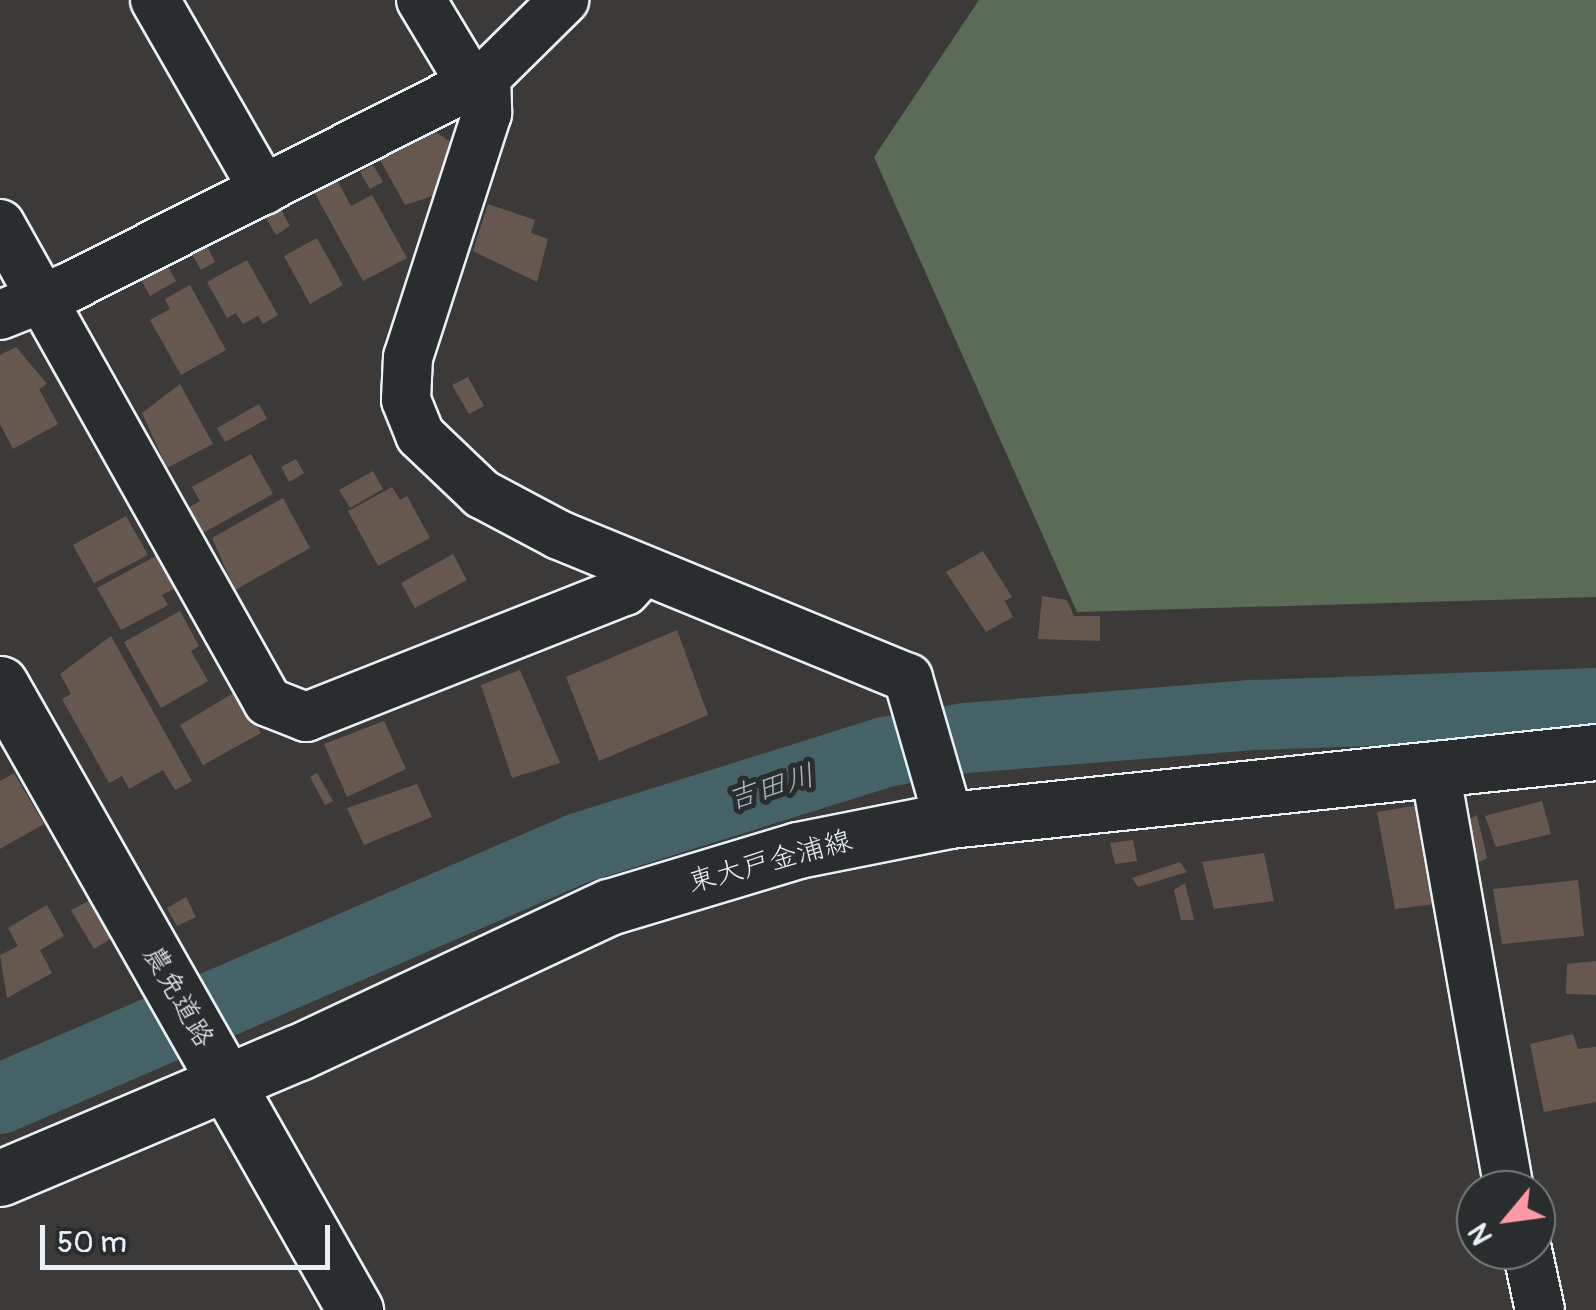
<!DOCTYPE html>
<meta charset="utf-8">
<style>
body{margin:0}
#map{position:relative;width:1596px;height:1310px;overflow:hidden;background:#3c3a38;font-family:Pangolin,"Klee One",sans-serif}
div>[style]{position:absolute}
.green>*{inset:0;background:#5a6c56}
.river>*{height:70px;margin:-35px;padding:0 35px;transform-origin:35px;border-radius:35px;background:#456366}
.building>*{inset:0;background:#67584f}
.roads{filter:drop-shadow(2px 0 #e8f1f8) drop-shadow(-2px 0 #e8f1f8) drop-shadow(0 2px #e8f1f8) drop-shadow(0 -2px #e8f1f8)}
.minor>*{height:48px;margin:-24px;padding:0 24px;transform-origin:24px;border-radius:24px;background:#2a2d2e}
.tertiary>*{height:55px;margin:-27.5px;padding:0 27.5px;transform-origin:27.5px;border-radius:27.5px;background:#2a2d2e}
.secondary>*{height:55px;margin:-27.5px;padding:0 27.5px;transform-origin:27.5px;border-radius:27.5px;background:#2a2d2e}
span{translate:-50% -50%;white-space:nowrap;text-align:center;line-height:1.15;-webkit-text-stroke:10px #2a2d2e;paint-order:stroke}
.street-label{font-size:28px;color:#e8f1f8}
.water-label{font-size:30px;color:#a7b8be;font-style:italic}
.north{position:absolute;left:1456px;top:1170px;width:100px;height:100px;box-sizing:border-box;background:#2a2d2e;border:2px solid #767b7f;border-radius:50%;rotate:241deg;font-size:28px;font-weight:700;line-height:40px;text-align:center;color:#e8f1f8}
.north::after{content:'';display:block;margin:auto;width:35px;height:45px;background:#ff9aa2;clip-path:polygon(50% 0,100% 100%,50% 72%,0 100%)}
.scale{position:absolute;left:40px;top:1225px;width:290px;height:45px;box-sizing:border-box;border:5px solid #e8f1f8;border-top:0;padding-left:12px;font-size:30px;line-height:35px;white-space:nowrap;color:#e8f1f8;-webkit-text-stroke:8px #2a2d2e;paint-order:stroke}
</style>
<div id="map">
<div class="green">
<i style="clip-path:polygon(979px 0,1596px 0,1596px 597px,1077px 612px,874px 157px)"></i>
</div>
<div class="river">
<i style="left:0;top:1099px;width:631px;rotate:-23.44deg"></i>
<i style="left:579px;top:848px;width:321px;rotate:-17.4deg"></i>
<i style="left:885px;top:752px;width:82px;rotate:-9.8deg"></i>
<i style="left:966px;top:738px;width:290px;rotate:-4.6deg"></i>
<i style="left:1255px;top:715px;width:341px;rotate:-2deg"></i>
</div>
<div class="building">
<i style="clip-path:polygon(436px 132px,452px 143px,436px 195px,405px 205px,379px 158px)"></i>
<i style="clip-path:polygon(373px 165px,383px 182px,370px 189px,360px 172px)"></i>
<i style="clip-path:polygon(335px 176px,351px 206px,372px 195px,407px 258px,363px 281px,312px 188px)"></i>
<i style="clip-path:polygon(488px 204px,535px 220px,531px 233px,548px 239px,537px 282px,473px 251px)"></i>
<i style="clip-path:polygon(281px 209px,290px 226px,276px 235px,266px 218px)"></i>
<i style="clip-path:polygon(317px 238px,343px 285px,310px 304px,284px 256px)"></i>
<i style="clip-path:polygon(206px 244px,215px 262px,201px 270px,191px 253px)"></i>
<i style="clip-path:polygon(247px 260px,278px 315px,263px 324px,258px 316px,243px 324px,236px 313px,227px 318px,207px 282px)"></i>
<i style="clip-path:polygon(168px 266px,176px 281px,150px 296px,141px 280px)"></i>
<i style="clip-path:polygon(190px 285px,226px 350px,181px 375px,150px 320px,170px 309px,165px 299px)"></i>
<i style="clip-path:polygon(16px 347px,47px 384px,39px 389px,58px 424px,13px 449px,0 424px,0 355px)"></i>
<i style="clip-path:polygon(468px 377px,484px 406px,469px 414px,452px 385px)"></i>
<i style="clip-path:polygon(180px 384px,213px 444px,167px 468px,142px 413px)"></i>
<i style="clip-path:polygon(259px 404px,267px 419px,225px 442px,217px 428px)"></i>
<i style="clip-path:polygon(251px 454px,273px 494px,203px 533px,188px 508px,200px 501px,192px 487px)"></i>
<i style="clip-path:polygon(296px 459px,304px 473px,289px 482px,281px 467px)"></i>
<i style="clip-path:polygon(373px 471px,383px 489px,350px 508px,339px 490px)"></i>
<i style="clip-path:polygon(392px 487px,400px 500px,407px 496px,430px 538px,378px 566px,348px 511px)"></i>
<i style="clip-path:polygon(283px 498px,310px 548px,235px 590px,212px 538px)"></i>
<i style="clip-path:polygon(126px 516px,148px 555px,94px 583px,73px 545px)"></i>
<i style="clip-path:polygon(165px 551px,183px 584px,162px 595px,168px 605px,121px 630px,97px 588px)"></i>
<i style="clip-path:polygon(983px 551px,1012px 597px,1005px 601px,1013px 617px,986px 632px,946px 572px)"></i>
<i style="clip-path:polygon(453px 554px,467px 580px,415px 608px,401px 583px)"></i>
<i style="clip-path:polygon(1042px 596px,1067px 600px,1074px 616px,1100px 616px,1100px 641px,1038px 639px)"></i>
<i style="clip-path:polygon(180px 611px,199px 646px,191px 651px,208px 681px,161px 708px,124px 642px)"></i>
<i style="clip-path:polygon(677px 630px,708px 715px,599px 761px,566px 677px)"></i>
<i style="clip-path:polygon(111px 636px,192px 781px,175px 790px,163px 770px,129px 789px,122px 776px,109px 783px,62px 699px,71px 694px,60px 674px)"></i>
<i style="clip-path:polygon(520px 670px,560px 763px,512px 778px,481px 685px)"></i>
<i style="clip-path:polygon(237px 691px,261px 733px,203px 765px,180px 725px)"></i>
<i style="clip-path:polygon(384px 721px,406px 769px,347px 797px,324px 744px)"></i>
<i style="clip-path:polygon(14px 773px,44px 824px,0 849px,0 781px)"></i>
<i style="clip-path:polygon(317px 773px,333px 801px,325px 805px,310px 777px)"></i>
<i style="clip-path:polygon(417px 784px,432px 817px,364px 845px,347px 808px)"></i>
<i style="clip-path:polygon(1542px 801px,1551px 834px,1496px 847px,1485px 816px)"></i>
<i style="clip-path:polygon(1419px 805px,1435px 904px,1395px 909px,1377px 812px)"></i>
<i style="clip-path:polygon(1477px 815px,1487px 858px,1475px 864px,1466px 821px)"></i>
<i style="clip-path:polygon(1133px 840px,1137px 861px,1115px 864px,1110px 843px)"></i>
<i style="clip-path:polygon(1264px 853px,1274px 901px,1214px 909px,1202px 862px)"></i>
<i style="clip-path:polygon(1180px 862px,1187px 872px,1138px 887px,1132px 878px)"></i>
<i style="clip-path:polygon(1578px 880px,1584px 936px,1502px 944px,1493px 889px)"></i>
<i style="clip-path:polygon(1185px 883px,1194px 920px,1181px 920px,1174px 890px)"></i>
<i style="clip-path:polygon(186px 897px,196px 917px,177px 926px,167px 908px)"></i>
<i style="clip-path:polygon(91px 900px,112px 938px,94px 949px,71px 910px)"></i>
<i style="clip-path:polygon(47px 905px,64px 936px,40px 950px,52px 973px,7px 998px,0 955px,18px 946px,8px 928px)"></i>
<i style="clip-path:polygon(1596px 961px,1596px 995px,1566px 994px,1567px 964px)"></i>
<i style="clip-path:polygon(1573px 1034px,1578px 1049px,1596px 1047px,1596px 1102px,1544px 1112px,1530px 1044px)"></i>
</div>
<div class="roads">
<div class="minor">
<i style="left:155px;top:0;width:219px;rotate:60.2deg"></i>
<i style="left:421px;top:0;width:99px;rotate:59deg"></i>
<i style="left:486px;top:77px;width:36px;rotate:88deg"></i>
<i style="left:487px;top:113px;width:256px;rotate:107.9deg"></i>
<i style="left:408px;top:357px;width:43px;rotate:92.7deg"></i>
<i style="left:406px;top:400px;width:38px;rotate:68deg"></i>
<i style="left:420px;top:435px;width:86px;rotate:43.6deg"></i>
<i style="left:482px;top:494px;width:87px;rotate:28deg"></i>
<i style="left:559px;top:535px;width:377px;rotate:22.3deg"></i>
<i style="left:908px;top:678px;width:148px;rotate:73.9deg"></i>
<i style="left:0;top:224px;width:548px;rotate:60.72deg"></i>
<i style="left:268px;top:702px;width:41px;rotate:21.5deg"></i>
<i style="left:306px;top:717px;width:343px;rotate:-21.6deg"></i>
<i style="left:625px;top:591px;width:25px;rotate:-48deg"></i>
<i style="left:0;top:315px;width:75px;rotate:-21.8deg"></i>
<i style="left:70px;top:287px;width:466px;rotate:-26.8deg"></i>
<i style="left:486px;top:77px;width:110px;rotate:-44.6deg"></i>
<i style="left:1435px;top:770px;width:426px;rotate:80deg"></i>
<i style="left:1527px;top:1250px;width:61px;rotate:77.8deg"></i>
</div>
<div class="tertiary">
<i style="left:0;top:684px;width:720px;rotate:60.44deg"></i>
</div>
<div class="secondary">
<i style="left:0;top:1178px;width:324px;rotate:-22.9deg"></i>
<i style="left:299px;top:1052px;width:342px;rotate:-25.1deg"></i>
<i style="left:609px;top:907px;width:197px;rotate:-16.8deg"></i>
<i style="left:798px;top:850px;width:154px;rotate:-11.2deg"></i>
<i style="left:949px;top:820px;width:651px;rotate:-6deg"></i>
</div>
</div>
<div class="street-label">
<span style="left:770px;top:862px;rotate:-15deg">東大戸金浦線</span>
<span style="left:178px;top:997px;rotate:60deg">農免道路</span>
</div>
<div class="water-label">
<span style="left:771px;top:788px;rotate:-17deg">吉田川</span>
</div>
<div class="north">N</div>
<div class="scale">50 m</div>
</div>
